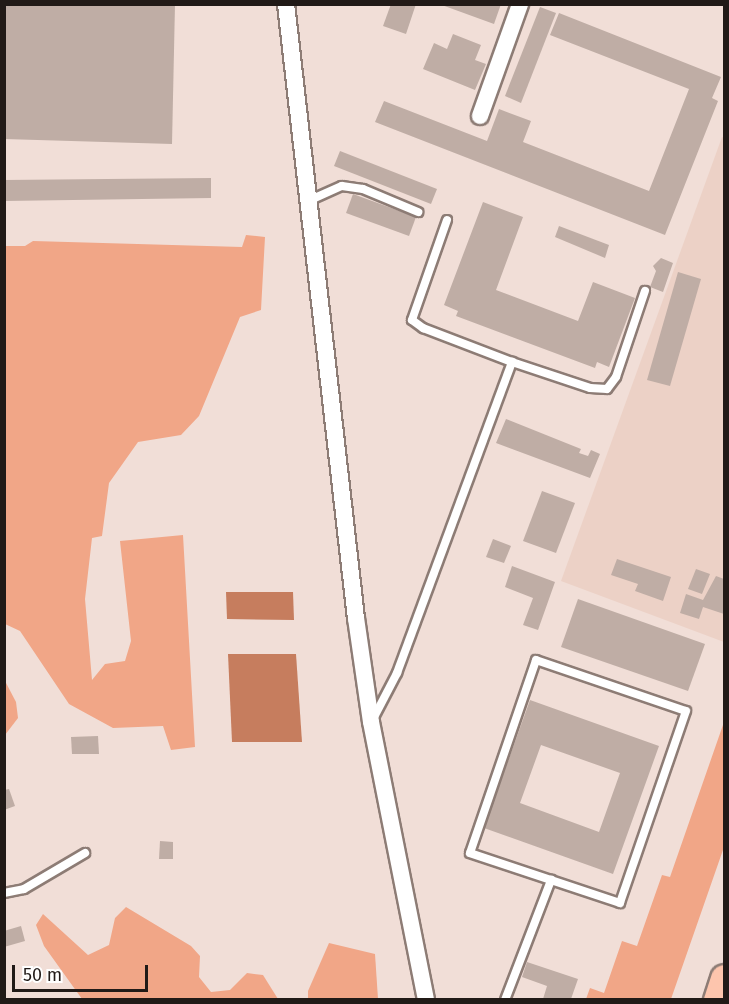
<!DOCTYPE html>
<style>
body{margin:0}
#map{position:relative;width:729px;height:1004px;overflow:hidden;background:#f1ded7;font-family:"Fira Sans",sans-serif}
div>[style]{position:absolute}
.built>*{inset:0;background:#ecd1c6}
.green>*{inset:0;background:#f1a687}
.water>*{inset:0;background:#c67d5e}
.building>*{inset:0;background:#bfada5}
.roads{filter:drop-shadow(2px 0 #8d7c75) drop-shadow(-2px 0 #8d7c75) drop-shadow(0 2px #8d7c75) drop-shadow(0 -2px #8d7c75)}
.lane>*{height:8px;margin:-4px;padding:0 4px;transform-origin:4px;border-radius:4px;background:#fff}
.street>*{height:16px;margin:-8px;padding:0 8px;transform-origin:8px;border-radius:8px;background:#fff}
.primary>*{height:27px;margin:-13.5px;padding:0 13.5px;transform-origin:13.5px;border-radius:13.5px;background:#fdc5ad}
span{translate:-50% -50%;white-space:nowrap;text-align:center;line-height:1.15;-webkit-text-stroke:4.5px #fff;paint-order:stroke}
.frame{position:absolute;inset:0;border:6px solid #211a17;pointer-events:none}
.scale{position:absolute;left:12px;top:965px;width:136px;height:27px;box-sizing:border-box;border:3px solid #211a17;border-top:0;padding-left:8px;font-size:18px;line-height:21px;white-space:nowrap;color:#211a17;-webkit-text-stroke:4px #fff;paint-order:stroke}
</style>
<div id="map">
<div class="built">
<i style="clip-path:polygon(722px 137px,724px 138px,724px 642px,561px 581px)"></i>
</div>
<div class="green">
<i style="clip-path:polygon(246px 235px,265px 237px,261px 310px,240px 317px,199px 416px,181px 435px,138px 442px,109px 483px,102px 536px,92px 538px,85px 599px,92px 680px,105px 664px,125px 661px,131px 641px,120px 541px,183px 535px,195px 747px,171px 750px,163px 726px,113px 728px,69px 704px,20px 631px,5px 624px,5px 246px,25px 246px,33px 241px,242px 247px)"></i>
<i style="clip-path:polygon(5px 681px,16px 702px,18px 718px,5px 735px)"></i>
<i style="clip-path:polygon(724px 722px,724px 847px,671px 999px,586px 999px,590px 988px,604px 993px,622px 941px,637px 946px,662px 875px,670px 877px)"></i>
<i style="clip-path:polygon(126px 907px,191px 946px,200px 956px,199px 977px,211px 992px,230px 990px,247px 973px,263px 975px,278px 999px,82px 999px,44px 946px,36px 925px,43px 914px,88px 955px,109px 945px,115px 918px)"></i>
<i style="clip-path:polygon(329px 943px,375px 954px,378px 999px,308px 999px,308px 991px)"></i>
</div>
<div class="water">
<i style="clip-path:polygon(226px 592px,293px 592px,294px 620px,227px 619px)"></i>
<i style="clip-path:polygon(228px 654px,296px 654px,302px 742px,232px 742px)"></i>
</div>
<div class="building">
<i style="clip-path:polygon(4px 4px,175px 4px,172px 144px,4px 139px)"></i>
<i style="clip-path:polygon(391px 4px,416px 4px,406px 34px,383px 26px)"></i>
<i style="clip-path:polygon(439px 4px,501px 4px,494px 24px)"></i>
<i style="clip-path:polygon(540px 7px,556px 13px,521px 103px,505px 96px)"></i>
<i style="clip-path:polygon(559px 13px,721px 77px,712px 98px,718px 101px,665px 235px,375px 122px,384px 101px,487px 141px,499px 109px,531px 121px,523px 142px,649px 191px,689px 89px,550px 35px)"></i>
<i style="clip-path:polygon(453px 34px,481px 45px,475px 60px,486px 64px,475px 90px,423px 69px,434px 43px,447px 49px)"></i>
<i style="clip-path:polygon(340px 151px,437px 189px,431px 204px,334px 166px)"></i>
<i style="clip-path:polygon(211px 178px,211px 198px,4px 201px,4px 180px)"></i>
<i style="clip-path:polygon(353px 194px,416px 217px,409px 236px,346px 213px)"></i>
<i style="clip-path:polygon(483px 202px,523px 217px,496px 290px,578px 321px,593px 282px,635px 298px,609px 367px,597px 362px,595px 368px,456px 316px,458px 311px,444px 305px)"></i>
<i style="clip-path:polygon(559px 226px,609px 245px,605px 258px,555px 237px)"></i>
<i style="clip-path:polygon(661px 258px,673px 263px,663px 292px,650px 287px,656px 271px,653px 266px)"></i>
<i style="clip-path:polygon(678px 272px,701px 279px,670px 386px,647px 380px)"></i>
<i style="clip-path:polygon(506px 419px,581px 449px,579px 453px,588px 456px,591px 450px,600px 454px,590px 478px,496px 443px)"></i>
<i style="clip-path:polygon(542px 491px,575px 503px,556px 553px,523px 541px)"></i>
<i style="clip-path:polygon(493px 539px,511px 546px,504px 563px,486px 557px)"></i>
<i style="clip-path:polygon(617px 559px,671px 577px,663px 601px,635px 591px,638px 584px,611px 575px)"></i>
<i style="clip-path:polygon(512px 566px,555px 582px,538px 630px,523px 625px,533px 598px,505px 587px)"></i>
<i style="clip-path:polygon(696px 569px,710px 574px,702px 594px,688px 589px)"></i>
<i style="clip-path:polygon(716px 576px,724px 579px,724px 614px,703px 607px,699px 619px,680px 613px,686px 594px,703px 600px)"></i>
<i style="clip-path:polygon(578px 599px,705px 644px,688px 691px,561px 647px)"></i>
<i style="clip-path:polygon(evenodd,530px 700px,659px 746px,613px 874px,484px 828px,530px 700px,541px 745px,620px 773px,599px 832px,520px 803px,541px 745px)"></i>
<i style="clip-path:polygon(98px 736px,99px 754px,72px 754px,71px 737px)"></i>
<i style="clip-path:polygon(9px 789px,15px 806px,4px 810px,4px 790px)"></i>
<i style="clip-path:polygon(160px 841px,173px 842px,173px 859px,159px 859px)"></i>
<i style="clip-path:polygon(21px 926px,25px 941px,4px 947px,4px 931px)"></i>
<i style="clip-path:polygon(527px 962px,578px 979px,571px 999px,543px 999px,547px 986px,522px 977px)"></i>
</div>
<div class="roads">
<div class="lane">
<i style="left:308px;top:201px;width:37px;rotate:-24deg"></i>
<i style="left:342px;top:186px;width:21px;rotate:8deg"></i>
<i style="left:363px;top:189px;width:60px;rotate:22.7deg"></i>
<i style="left:447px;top:220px;width:106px;rotate:109.3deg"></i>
<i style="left:412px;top:320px;width:14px;rotate:36deg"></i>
<i style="left:423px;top:328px;width:95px;rotate:20.9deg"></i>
<i style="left:512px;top:362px;width:82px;rotate:18.4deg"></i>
<i style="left:590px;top:388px;width:17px;rotate:3deg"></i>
<i style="left:607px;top:389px;width:15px;rotate:-53deg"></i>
<i style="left:616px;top:377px;width:91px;rotate:-71.4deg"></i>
<i style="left:536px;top:660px;width:158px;rotate:18.8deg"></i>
<i style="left:686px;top:711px;width:203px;rotate:109deg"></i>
<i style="left:620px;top:903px;width:158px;rotate:-161.6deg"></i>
<i style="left:470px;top:853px;width:204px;rotate:-71.1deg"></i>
<i style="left:373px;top:719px;width:52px;rotate:-62.4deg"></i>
<i style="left:397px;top:673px;width:332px;rotate:-69.7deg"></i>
<i style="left:4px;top:893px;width:20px;rotate:-11deg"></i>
<i style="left:24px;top:889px;width:71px;rotate:-30.5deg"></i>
<i style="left:505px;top:1000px;width:129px;rotate:-69deg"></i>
</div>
<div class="street">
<i style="left:286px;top:4px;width:618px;rotate:83.5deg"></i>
<i style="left:356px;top:618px;width:105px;rotate:81.8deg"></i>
<i style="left:371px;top:722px;width:283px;rotate:78.8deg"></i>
<i style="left:480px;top:116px;width:119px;rotate:-70.3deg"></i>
</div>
<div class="primary">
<i style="left:717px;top:1000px;width:23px;rotate:-72deg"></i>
</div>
</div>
<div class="frame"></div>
<div class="scale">50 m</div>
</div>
